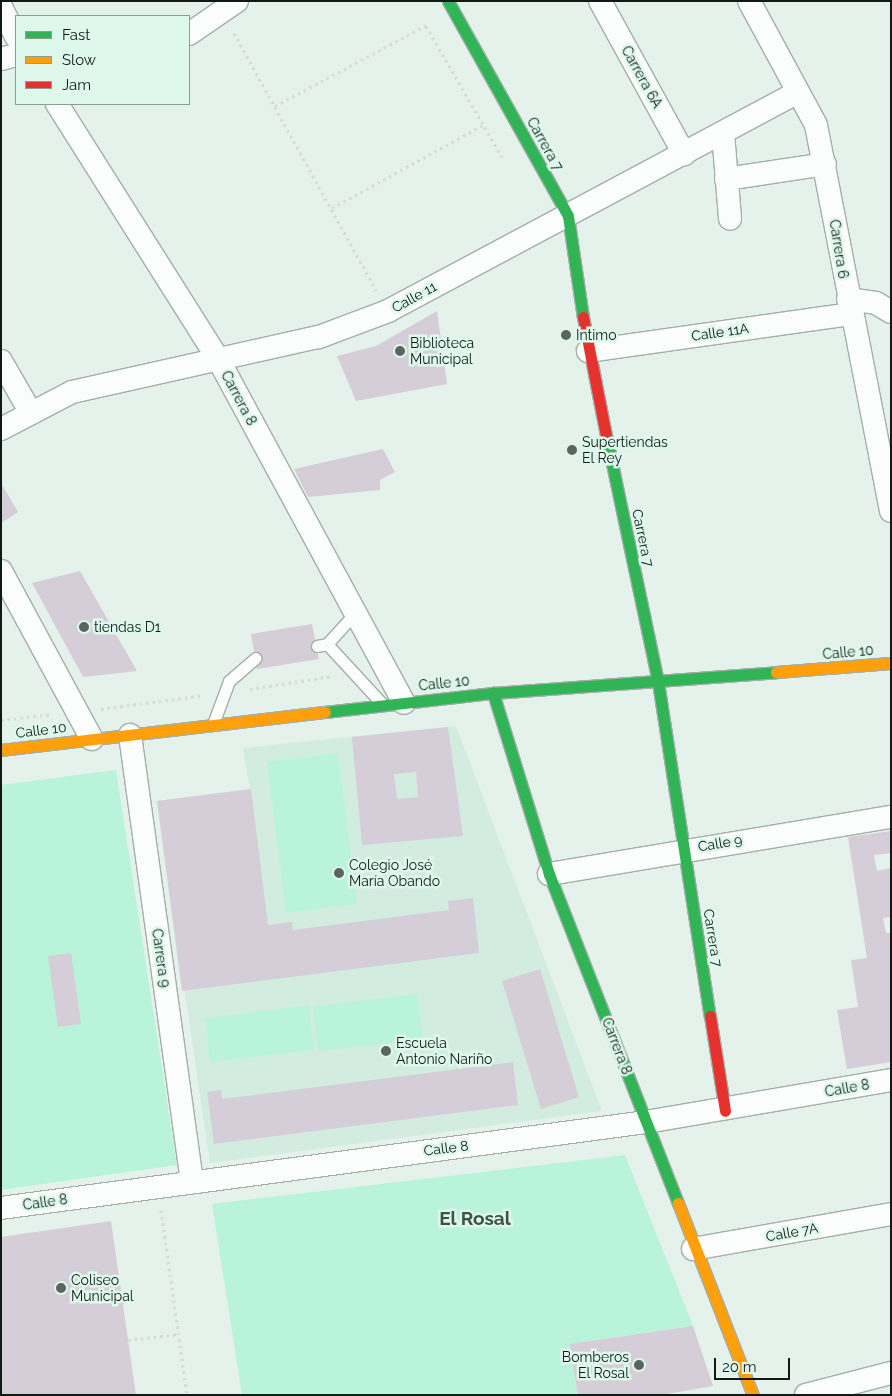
<!DOCTYPE html>
<meta charset="utf-8">
<style>
body{margin:0}
#map{position:relative;width:892px;height:1396px;overflow:hidden;background:#e4f2eb;font-family:Raleway,sans-serif}
div>[style]{position:absolute}
.built>*{inset:0;background:#d3ece0}
.green>*{inset:0;background:#b9f4da}
.building>*{inset:0;background:#d5ced8}
.path>*{height:3px;margin-top:-1.5px;transform-origin:0;background:repeating-linear-gradient(90deg,#d6dad8 0 2.5px,transparent 0 6.5px)}
.roads{filter:drop-shadow(1px 0 #a3aea9) drop-shadow(-1px 0 #a3aea9) drop-shadow(0 1px #a3aea9) drop-shadow(0 -1px #a3aea9)}
.lane>*{height:11px;margin:-5.5px;padding:0 5.5px;transform-origin:5.5px;border-radius:5.5px;background:#fbfdfc}
.street>*{height:22px;margin:-11px;padding:0 11px;transform-origin:11px;border-radius:11px;background:#fbfdfc}
.fast>*{height:11px;margin:-5.5px;padding:0 5.5px;transform-origin:5.5px;border-radius:5.5px;background:#30b455}
.slow>*{height:11px;margin:-5.5px;padding:0 5.5px;transform-origin:5.5px;border-radius:5.5px;background:#ff9f0a}
.jam>*{height:11px;margin:-5.5px;padding:0 5.5px;transform-origin:5.5px;border-radius:5.5px;background:#e5322d}
.dots>*{width:14px;height:14px;translate:-50% -50%;box-sizing:border-box;border:2px solid #def8eb;border-radius:50%}
span{translate:-50% -50%;white-space:nowrap;text-align:center;line-height:1.15;-webkit-text-stroke:5px #def8eb;paint-order:stroke}
.street-label{font-size:14px;color:#101915}
.poi-label{font-size:14px;color:#101915}
.left{translate:0 -50%;text-align:left}
.right{translate:-100% -50%;text-align:right}
.district-label{font-size:19px;color:#3d5349;font-weight:700}
.frame{position:absolute;inset:0;border:2px solid #101915;pointer-events:none}
.legend{position:absolute;left:15px;top:15px;width:175px;height:90px;box-sizing:border-box;background:#def8eb;border:1px solid #8c9f95;margin:0;padding:6px 9px;list-style:none;font-size:15px;color:#101915}
.legend li{display:flex;align-items:center;gap:10px;height:25px}
.legend b{width:25px;border:1px solid #8c9f95}
.scale{position:absolute;left:714px;top:1358px;width:76px;height:22px;box-sizing:border-box;border:2px solid #101915;border-top:0;padding-left:6px;font-size:15px;line-height:18px;white-space:nowrap;color:#101915;-webkit-text-stroke:4px #def8eb;paint-order:stroke}
</style>
<div id="map">
<div class="built">
<i style="clip-path:polygon(456px 726px,602px 1111px,210px 1163px,157px 801px,250px 789px,243px 748px)"></i>
</div>
<div class="green">
<i style="clip-path:polygon(338px 753px,357px 904px,286px 913px,267px 762px)"></i>
<i style="clip-path:polygon(116px 770px,177px 1165px,1px 1190px,1px 785px)"></i>
<i style="clip-path:polygon(417px 994px,423px 1039px,318px 1051px,313px 1006px)"></i>
<i style="clip-path:polygon(309px 1005px,314px 1050px,210px 1062px,205px 1018px)"></i>
<i style="clip-path:polygon(625px 1155px,693px 1326px,569px 1344px,578px 1395px,242px 1395px,212px 1204px)"></i>
</div>
<div class="building">
<i style="clip-path:polygon(437px 311px,447px 384px,356px 401px,337px 356px,376px 346px)"></i>
<i style="clip-path:polygon(383px 449px,395px 472px,380px 480px,380px 490px,308px 497px,294px 469px)"></i>
<i style="clip-path:polygon(1px 483px,18px 512px,1px 523px)"></i>
<i style="clip-path:polygon(80px 571px,137px 671px,83px 677px,32px 583px)"></i>
<i style="clip-path:polygon(312px 624px,319px 659px,257px 669px,251px 634px)"></i>
<i style="clip-path:polygon(evenodd,448px 727px,463px 836px,362px 845px,352px 737px,448px 727px,416px 772px,418px 797px,397px 799px,394px 774px,416px 772px)"></i>
<i style="clip-path:polygon(251px 789px,268px 925px,292px 922px,293px 930px,449px 910px,448px 901px,473px 898px,479px 953px,182px 991px,157px 801px)"></i>
<i style="clip-path:polygon(891px 831px,891px 853px,874px 855px,877px 871px,891px 868px,891px 917px,883px 918px,886px 933px,891px 933px,891px 1062px,847px 1069px,837px 1010px,858px 1007px,851px 960px,867px 958px,848px 837px)"></i>
<i style="clip-path:polygon(71px 953px,81px 1024px,58px 1027px,48px 956px)"></i>
<i style="clip-path:polygon(540px 969px,579px 1097px,541px 1109px,502px 981px)"></i>
<i style="clip-path:polygon(513px 1062px,518px 1105px,214px 1144px,207px 1092px,221px 1090px,222px 1099px)"></i>
<i style="clip-path:polygon(111px 1221px,136px 1395px,1px 1395px,1px 1237px)"></i>
<i style="clip-path:polygon(693px 1326px,713px 1386px,662px 1395px,578px 1395px,569px 1344px)"></i>
</div>
<div class="path">
<i style="left:426px;top:26px;width:154px;rotate:59.9deg"></i>
<i style="left:234px;top:33px;width:294px;rotate:61.1deg"></i>
<i style="left:275px;top:106px;width:172px;rotate:-28.1deg"></i>
<i style="left:332px;top:208px;width:172px;rotate:-28.8deg"></i>
<i style="left:250px;top:689px;width:84px;rotate:-8.9deg"></i>
<i style="left:101px;top:709px;width:104px;rotate:-7.7deg"></i>
<i style="left:1px;top:720px;width:52px;rotate:-6.6deg"></i>
<i style="left:161px;top:1210px;width:187px;rotate:82deg"></i>
<i style="left:128px;top:1340px;width:51px;rotate:-6.7deg"></i>
</div>
<div class="roads">
<div class="lane">
<i style="left:327px;top:644px;width:42px;rotate:-47.9deg"></i>
<i style="left:317px;top:646px;width:10px;rotate:-11deg"></i>
<i style="left:327px;top:644px;width:83px;rotate:47.4deg"></i>
<i style="left:213px;top:724px;width:46px;rotate:-69.6deg"></i>
<i style="left:229px;top:681px;width:35px;rotate:-41deg"></i>
</div>
<div class="street">
<i style="left:600px;top:1px;width:175px;rotate:61.2deg"></i>
<i style="left:749px;top:1px;width:141px;rotate:61.6deg"></i>
<i style="left:816px;top:125px;width:393px;rotate:79deg"></i>
<i style="left:1px;top:7px;width:33px;rotate:63deg"></i>
<i style="left:189px;top:34px;width:58px;rotate:-34.5deg"></i>
<i style="left:1px;top:59px;width:16px;rotate:-15deg"></i>
<i style="left:57px;top:104px;width:299px;rotate:57.7deg"></i>
<i style="left:217px;top:357px;width:393px;rotate:61.6deg"></i>
<i style="left:723px;top:133px;width:86px;rotate:85.3deg"></i>
<i style="left:726px;top:179px;width:100px;rotate:-8.6deg"></i>
<i style="left:848px;top:299px;width:28px;rotate:8deg"></i>
<i style="left:876px;top:303px;width:17px;rotate:31deg"></i>
<i style="left:588px;top:351px;width:266px;rotate:-8deg"></i>
<i style="left:1px;top:361px;width:60px;rotate:60deg"></i>
<i style="left:1px;top:429px;width:80px;rotate:-27.5deg"></i>
<i style="left:72px;top:392px;width:253px;rotate:-12.6deg"></i>
<i style="left:319px;top:337px;width:74px;rotate:-20.6deg"></i>
<i style="left:388px;top:311px;width:465px;rotate:-28.1deg"></i>
<i style="left:1px;top:571px;width:191px;rotate:61.6deg"></i>
<i style="left:130px;top:735px;width:449px;rotate:82.1deg"></i>
<i style="left:549px;top:874px;width:347px;rotate:-9.5deg"></i>
<i style="left:1px;top:1208px;width:651px;rotate:-7.59deg"></i>
<i style="left:646px;top:1122px;width:249px;rotate:-9.7deg"></i>
<i style="left:693px;top:1249px;width:201px;rotate:-10deg"></i>
<i style="left:806px;top:1395px;width:88px;rotate:-14.5deg"></i>
</div>
<div class="fast">
<i style="left:448px;top:1px;width:246px;rotate:60.8deg"></i>
<i style="left:568px;top:216px;width:102px;rotate:81.6deg"></i>
<i style="left:606px;top:435px;width:252px;rotate:78.1deg"></i>
<i style="left:658px;top:682px;width:338px;rotate:81.2deg"></i>
<i style="left:493px;top:693px;width:189px;rotate:72.8deg"></i>
<i style="left:549px;top:874px;width:353px;rotate:68.6deg"></i>
<i style="left:325px;top:712px;width:169px;rotate:-6.5deg"></i>
<i style="left:493px;top:693px;width:284px;rotate:-4.2deg"></i>
</div>
<div class="slow">
<i style="left:776px;top:672px;width:115px;rotate:-4.5deg"></i>
<i style="left:1px;top:750px;width:326px;rotate:-6.7deg"></i>
<i style="left:678px;top:1203px;width:206px;rotate:68.7deg"></i>
</div>
<div class="jam">
<i style="left:583px;top:317px;width:120px;rotate:79deg"></i>
<i style="left:710px;top:1016px;width:96px;rotate:81deg"></i>
</div>
</div>
<div class="dots">
<i style="left:566px;top:335px;background:#5a6560"></i>
<i style="left:400px;top:351px;background:#5a6560"></i>
<i style="left:572px;top:450px;background:#5a6560"></i>
<i style="left:84px;top:627px;background:#5a6560"></i>
<i style="left:339px;top:873px;background:#5a6560"></i>
<i style="left:386px;top:1051px;background:#5a6560"></i>
<i style="left:61px;top:1288px;background:#5a6560"></i>
<i style="left:639px;top:1365px;background:#5a6560"></i>
</div>
<div class="street-label">
<span style="left:642px;top:77px;rotate:61deg">Carrera 6A</span>
<span style="left:545px;top:144px;rotate:61deg">Carrera 7</span>
<span style="left:839px;top:249px;rotate:81deg">Carrera 6</span>
<span style="left:414px;top:297px;rotate:-29deg">Calle 11</span>
<span style="left:720px;top:332px;rotate:-8deg">Calle 11A</span>
<span style="left:239px;top:398px;rotate:62deg">Carrera 8</span>
<span style="left:643px;top:538px;rotate:78deg">Carrera 7</span>
<span style="left:848px;top:652px;rotate:-5deg">Calle 10</span>
<span style="left:444px;top:683px;rotate:-6deg">Calle 10</span>
<span style="left:41px;top:730px;rotate:-7deg">Calle 10</span>
<span style="left:720px;top:843px;rotate:-9deg">Calle 9</span>
<span style="left:713px;top:938px;rotate:81deg">Carrera 7</span>
<span style="left:161px;top:958px;rotate:82deg">Carrera 9</span>
<span style="left:617px;top:1046px;rotate:69deg">Carrera 8</span>
<span style="left:847px;top:1088px;rotate:-10deg">Calle 8</span>
<span style="left:446px;top:1148px;rotate:-7deg">Calle 8</span>
<span style="left:45px;top:1202px;rotate:-8deg">Calle 8</span>
<span style="left:792px;top:1232px;rotate:-10deg">Calle 7A</span>
</div>
<div class="poi-label">
<span class="left" style="left:576px;top:335px">Intimo</span>
<span class="left" style="left:410px;top:351px">Biblioteca<br>Municipal</span>
<span class="left" style="left:582px;top:450px">Supertiendas<br>El Rey</span>
<span class="left" style="left:94px;top:627px">tiendas D1</span>
<span class="left" style="left:349px;top:873px">Colegio José<br>María Obando</span>
<span class="left" style="left:396px;top:1051px">Escuela<br>Antonio Nariño</span>
<span class="left" style="left:71px;top:1288px">Coliseo<br>Municipal</span>
<span class="right" style="left:629px;top:1365px">Bomberos<br>El Rosal</span>
</div>
<div class="district-label">
<span style="left:475px;top:1219px">El Rosal</span>
</div>
<div class="frame"></div>
<ul class="legend">
<li><b style="height:6px;background:#30b455"></b>Fast</li>
<li><b style="height:6px;background:#ff9f0a"></b>Slow</li>
<li><b style="height:6px;background:#e5322d"></b>Jam</li>
</ul>
<div class="scale">20 m</div>
</div>
